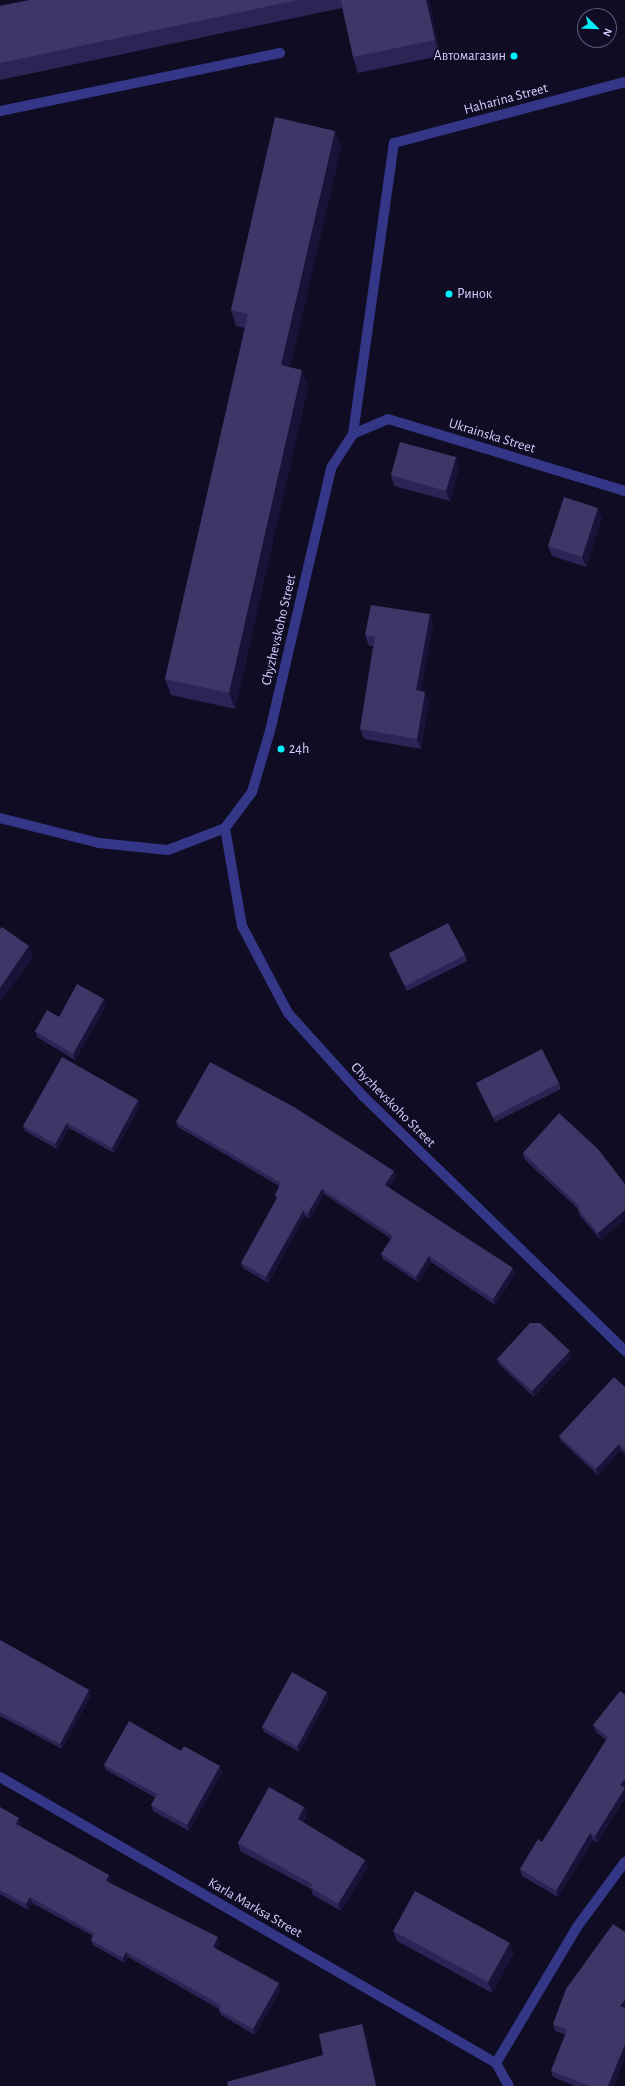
<!DOCTYPE html>
<meta charset="utf-8">
<style>
body{margin:0}
#map{position:relative;width:625px;height:2086px;overflow:hidden;background:#0f0c24;font-family:"Alegreya Sans",sans-serif}
div>[style]{position:absolute}
.service>*{height:10px;margin:-5px;padding:0 5px;transform-origin:5px;border-radius:5px;background:#343687}
.minor>*{height:10px;margin:-5px;padding:0 5px;transform-origin:5px;border-radius:5px;background:#343687}
.tertiary>*{height:10px;margin:-5px;padding:0 5px;transform-origin:5px;border-radius:5px;background:#343687}
.wall>*{inset:0;background:#2b2454}
.shaded-wall>*{inset:0;background:#181339}
.building>*{inset:0;background:#3d3666}
.dots>*{width:11px;height:11px;translate:-50% -50%;box-sizing:border-box;border:2px solid #0f0c24;border-radius:50%}
span{translate:-50% -50%;white-space:nowrap;text-align:center;line-height:1.15;-webkit-text-stroke:3.5px #0f0c24;paint-order:stroke}
.poi-label{font-size:14px;color:#d2d0ff}
.right{translate:-100% -50%;text-align:right}
.left{translate:0 -50%;text-align:left}
.street-label{font-size:14px;color:#d2d0ff}
.north{position:absolute;left:577px;top:8px;width:40px;height:40px;box-sizing:border-box;background:#0f0c24;border:1px solid #5d5a7c;border-radius:50%;rotate:113deg;font-size:11px;font-weight:700;line-height:16px;text-align:center;color:#d2d0ff}
.north::after{content:'';display:block;margin:auto;width:14px;height:18px;background:#00f1fb;clip-path:polygon(50% 0,100% 100%,50% 72%,0 100%)}
</style>
<div id="map">
<div class="service">
<i style="left:0;top:111px;width:286px;rotate:-11.7deg"></i>
<i style="left:353px;top:434px;width:294px;rotate:-82deg"></i>
</div>
<div class="minor">
<i style="left:394px;top:143px;width:239px;rotate:-14.8deg"></i>
<i style="left:225px;top:828px;width:99px;rotate:80.2deg"></i>
<i style="left:242px;top:926px;width:98px;rotate:62.1deg"></i>
<i style="left:288px;top:1013px;width:112px;rotate:47.9deg"></i>
<i style="left:363px;top:1096px;width:366px;rotate:44.2deg"></i>
<i style="left:0;top:1777px;width:573px;rotate:29.97deg"></i>
<i style="left:496px;top:2063px;width:26px;rotate:61deg"></i>
<i style="left:496px;top:2063px;width:158px;rotate:-59.2deg"></i>
<i style="left:577px;top:1927px;width:81px;rotate:-53.6deg"></i>
</div>
<div class="tertiary">
<i style="left:0;top:818px;width:102px;rotate:14.2deg"></i>
<i style="left:99px;top:843px;width:69px;rotate:5.8deg"></i>
<i style="left:168px;top:850px;width:61px;rotate:-21.1deg"></i>
<i style="left:225px;top:828px;width:45px;rotate:-53.1deg"></i>
<i style="left:252px;top:792px;width:64px;rotate:-73.6deg"></i>
<i style="left:270px;top:731px;width:270px;rotate:-76.9deg"></i>
<i style="left:331px;top:468px;width:40px;rotate:-57.1deg"></i>
<i style="left:353px;top:434px;width:38px;rotate:-23deg"></i>
<i style="left:388px;top:419px;width:248px;rotate:16.9deg"></i>
</div>
<div class="wall">
<i style="clip-path:polygon(30px 0,429px 0,440px 56px,358px 73px,353px 57px,342px 8px,0 80px,0 6px)"></i>
<i style="clip-path:polygon(335px 131px,341px 147px,290px 367px,308px 386px,235px 709px,171px 695px,165px 679px,245px 328px,236px 326px,231px 310px)"></i>
<i style="clip-path:polygon(456px 457px,459px 467px,450px 501px,394px 486px,391px 475px)"></i>
<i style="clip-path:polygon(598px 508px,602px 518px,586px 567px,552px 556px,548px 546px)"></i>
<i style="clip-path:polygon(433px 624px,421px 691px,429px 702px,421px 749px,364px 739px,360px 729px,373px 646px,369px 646px,365px 635px)"></i>
<i style="clip-path:polygon(389px 953px,465px 955px,467px 961px,407px 991px,391px 959px)"></i>
<i style="clip-path:polygon(106px 1005px,75px 1060px,37px 1037px,35px 1031px,59px 1017px)"></i>
<i style="clip-path:polygon(476px 1083px,559px 1083px,561px 1089px,495px 1122px,478px 1088px)"></i>
<i style="clip-path:polygon(138px 1100px,140px 1106px,114px 1153px,69px 1128px,57px 1149px,25px 1131px,23px 1126px)"></i>
<i style="clip-path:polygon(176px 1122px,394px 1171px,396px 1176px,389px 1188px,515px 1274px,495px 1305px,431px 1262px,418px 1282px,383px 1259px,381px 1254px,391px 1239px,324px 1194px,310px 1219px,305px 1216px,268px 1283px,243px 1268px,241px 1263px,276px 1199px,275px 1195px,279px 1186px,178px 1127px)"></i>
<i style="clip-path:polygon(523px 1153px,625px 1184px,625px 1219px,601px 1240px,580px 1216px,578px 1209px,525px 1160px)"></i>
<i style="clip-path:polygon(572px 1356px,534px 1397px,499px 1364px,497px 1359px)"></i>
<i style="clip-path:polygon(625px 1387px,625px 1454px,621px 1450px,598px 1475px,561px 1441px,559px 1436px)"></i>
<i style="clip-path:polygon(0 1640px,89px 1690px,91px 1695px,62px 1749px,0 1716px)"></i>
<i style="clip-path:polygon(625px 1695px,625px 1798px,597px 1843px,593px 1840px,558px 1897px,522px 1876px,520px 1869px,542px 1842px,606px 1740px,596px 1732px,593px 1725px)"></i>
<i style="clip-path:polygon(329px 1697px,299px 1752px,264px 1732px,262px 1727px)"></i>
<i style="clip-path:polygon(104px 1765px,220px 1766px,222px 1772px,189px 1831px,153px 1811px,151px 1805px,156px 1798px,106px 1770px)"></i>
<i style="clip-path:polygon(0 1807px,21px 1824px,20px 1826px,109px 1875px,111px 1880px,110px 1883px,220px 1943px,216px 1949px,281px 1989px,255px 2035px,221px 2015px,219px 2010px,219px 2009px,128px 1957px,125px 1963px,93px 1945px,91px 1940px,93px 1936px,32px 1903px,28px 1910px,0 1894px)"></i>
<i style="clip-path:polygon(304px 1807px,307px 1815px,303px 1822px,365px 1860px,368px 1867px,341px 1911px,313px 1895px,311px 1889px,240px 1851px,238px 1843px)"></i>
<i style="clip-path:polygon(393px 1931px,514px 1953px,492px 1993px,397px 1941px)"></i>
<i style="clip-path:polygon(625px 1932px,625px 2057px,614px 2086px,575px 2086px,553px 2077px,551px 2071px,565px 2035px,555px 2031px,553px 2024px)"></i>
</div>
<div class="shaded-wall">
<i style="clip-path:polygon(426px 0,429px 0,440px 56px,435px 40px)"></i>
<i style="clip-path:polygon(335px 131px,341px 147px,287px 381px,281px 365px)"></i>
<i style="clip-path:polygon(302px 370px,308px 386px,235px 709px,229px 693px)"></i>
<i style="clip-path:polygon(456px 457px,459px 467px,450px 501px,446px 491px)"></i>
<i style="clip-path:polygon(598px 508px,602px 518px,586px 567px,582px 557px)"></i>
<i style="clip-path:polygon(430px 614px,433px 624px,420px 701px,416px 690px)"></i>
<i style="clip-path:polygon(425px 692px,429px 702px,421px 749px,417px 739px)"></i>
<i style="clip-path:polygon(29px 946px,33px 957px,0 1003px,0 988px)"></i>
<i style="clip-path:polygon(104px 999px,106px 1005px,75px 1060px,73px 1054px)"></i>
<i style="clip-path:polygon(138px 1100px,140px 1106px,114px 1153px,112px 1148px)"></i>
<i style="clip-path:polygon(67px 1123px,69px 1128px,57px 1149px,55px 1144px)"></i>
<i style="clip-path:polygon(394px 1171px,396px 1176px,387px 1191px,385px 1185px)"></i>
<i style="clip-path:polygon(322px 1189px,324px 1194px,310px 1219px,308px 1213px)"></i>
<i style="clip-path:polygon(625px 1210px,625px 1219px,601px 1240px,598px 1233px)"></i>
<i style="clip-path:polygon(303px 1211px,305px 1216px,268px 1283px,266px 1277px)"></i>
<i style="clip-path:polygon(429px 1256px,431px 1262px,418px 1282px,416px 1277px)"></i>
<i style="clip-path:polygon(513px 1268px,515px 1274px,495px 1305px,493px 1299px)"></i>
<i style="clip-path:polygon(570px 1351px,572px 1356px,534px 1397px,532px 1391px)"></i>
<i style="clip-path:polygon(619px 1444px,621px 1450px,598px 1475px,596px 1469px)"></i>
<i style="clip-path:polygon(89px 1690px,91px 1695px,62px 1749px,60px 1744px)"></i>
<i style="clip-path:polygon(327px 1692px,329px 1697px,299px 1752px,297px 1747px)"></i>
<i style="clip-path:polygon(220px 1766px,222px 1772px,189px 1831px,187px 1825px)"></i>
<i style="clip-path:polygon(625px 1779px,625px 1798px,597px 1843px,595px 1836px,620px 1785px)"></i>
<i style="clip-path:polygon(304px 1807px,307px 1815px,300px 1826px,298px 1819px)"></i>
<i style="clip-path:polygon(19px 1818px,21px 1824px,18px 1829px,16px 1824px)"></i>
<i style="clip-path:polygon(590px 1833px,593px 1840px,558px 1897px,556px 1891px)"></i>
<i style="clip-path:polygon(365px 1860px,368px 1867px,341px 1911px,338px 1904px)"></i>
<i style="clip-path:polygon(109px 1875px,111px 1880px,108px 1886px,106px 1881px)"></i>
<i style="clip-path:polygon(30px 1897px,32px 1903px,28px 1910px,26px 1904px)"></i>
<i style="clip-path:polygon(218px 1937px,220px 1943px,215px 1952px,213px 1947px)"></i>
<i style="clip-path:polygon(510px 1943px,514px 1953px,492px 1993px,488px 1982px)"></i>
<i style="clip-path:polygon(126px 1952px,128px 1957px,125px 1963px,123px 1958px)"></i>
<i style="clip-path:polygon(279px 1983px,281px 1989px,255px 2035px,253px 2029px)"></i>
<i style="clip-path:polygon(625px 2000px,625px 2010px,620px 2006px)"></i>
<i style="clip-path:polygon(362px 2024px,367px 2038px,377px 2086px,376px 2086px)"></i>
<i style="clip-path:polygon(625px 2044px,625px 2057px,614px 2086px,608px 2086px)"></i>
</div>
<div class="building">
<i style="clip-path:polygon(30px 0,298px 0,0 63px,0 6px)"></i>
<i style="clip-path:polygon(341px 0,426px 0,435px 40px,353px 57px)"></i>
<i style="clip-path:polygon(275px 117px,335px 131px,281px 365px,302px 370px,229px 693px,165px 679px,248px 314px,231px 310px)"></i>
<i style="clip-path:polygon(400px 442px,456px 457px,446px 491px,391px 475px)"></i>
<i style="clip-path:polygon(564px 497px,598px 508px,582px 557px,548px 546px)"></i>
<i style="clip-path:polygon(371px 605px,430px 614px,416px 690px,425px 692px,417px 739px,360px 729px,375px 637px,365px 635px)"></i>
<i style="clip-path:polygon(448px 923px,465px 955px,405px 986px,389px 953px)"></i>
<i style="clip-path:polygon(2px 927px,29px 946px,0 988px,0 929px)"></i>
<i style="clip-path:polygon(77px 984px,104px 999px,73px 1054px,35px 1031px,47px 1010px,59px 1017px)"></i>
<i style="clip-path:polygon(542px 1049px,559px 1083px,493px 1117px,476px 1083px)"></i>
<i style="clip-path:polygon(62px 1057px,138px 1100px,112px 1148px,67px 1123px,55px 1144px,23px 1126px)"></i>
<i style="clip-path:polygon(210px 1062px,294px 1107px,394px 1171px,385px 1185px,513px 1268px,493px 1299px,429px 1256px,416px 1277px,381px 1254px,393px 1236px,322px 1189px,308px 1213px,303px 1211px,266px 1277px,241px 1263px,278px 1197px,275px 1195px,281px 1183px,176px 1122px)"></i>
<i style="clip-path:polygon(559px 1113px,598px 1149px,625px 1184px,625px 1210px,598px 1233px,578px 1209px,580px 1207px,523px 1153px)"></i>
<i style="clip-path:polygon(530px 1323px,540px 1323px,570px 1351px,532px 1391px,497px 1359px)"></i>
<i style="clip-path:polygon(614px 1377px,625px 1387px,625px 1450px,619px 1444px,596px 1469px,559px 1436px)"></i>
<i style="clip-path:polygon(0 1640px,89px 1690px,60px 1744px,0 1712px)"></i>
<i style="clip-path:polygon(292px 1672px,327px 1692px,297px 1747px,262px 1727px)"></i>
<i style="clip-path:polygon(620px 1691px,625px 1695px,625px 1779px,620px 1785px,625px 1788px,595px 1836px,590px 1833px,556px 1891px,520px 1869px,538px 1839px,542px 1842px,608px 1737px,593px 1725px)"></i>
<i style="clip-path:polygon(129px 1721px,181px 1751px,184px 1746px,220px 1766px,187px 1825px,151px 1805px,157px 1794px,104px 1765px)"></i>
<i style="clip-path:polygon(269px 1787px,304px 1807px,298px 1819px,365px 1860px,338px 1904px,310px 1887px,312px 1884px,238px 1843px)"></i>
<i style="clip-path:polygon(0 1807px,19px 1818px,16px 1824px,109px 1875px,106px 1881px,218px 1937px,213px 1947px,279px 1983px,253px 2029px,219px 2010px,221px 2005px,126px 1952px,123px 1958px,91px 1940px,94px 1933px,30px 1897px,26px 1904px,0 1890px)"></i>
<i style="clip-path:polygon(415px 1891px,510px 1943px,488px 1982px,393px 1931px)"></i>
<i style="clip-path:polygon(613px 1924px,625px 1932px,625px 2000px,620px 2006px,625px 2008px,625px 2044px,608px 2086px,590px 2086px,551px 2071px,567px 2030px,553px 2024px,566px 1989px)"></i>
<i style="clip-path:polygon(362px 2024px,376px 2086px,228px 2086px,227px 2082px,323px 2055px,319px 2034px)"></i>
</div>
<div class="dots">
<i style="left:514px;top:56px;background:#00f1fb"></i>
<i style="left:449px;top:294px;background:#00f1fb"></i>
<i style="left:281px;top:749px;background:#00f1fb"></i>
</div>
<div class="poi-label">
<span class="right" style="left:506px;top:56px">Автомагазин</span>
<span class="left" style="left:457px;top:294px">Ринок</span>
<span class="left" style="left:289px;top:749px">24h</span>
</div>
<div class="street-label">
<span style="left:506px;top:99px;rotate:-15deg">Haharina Street</span>
<span style="left:492px;top:436px;rotate:17deg">Ukrainska Street</span>
<span style="left:279px;top:630px;rotate:-77deg">Chyzhevskoho Street</span>
<span style="left:393px;top:1105px;rotate:45deg">Chyzhevskoho Street</span>
<span style="left:255px;top:1908px;rotate:30deg">Karla Marksa Street</span>
</div>
<div class="north">N</div>
</div>
